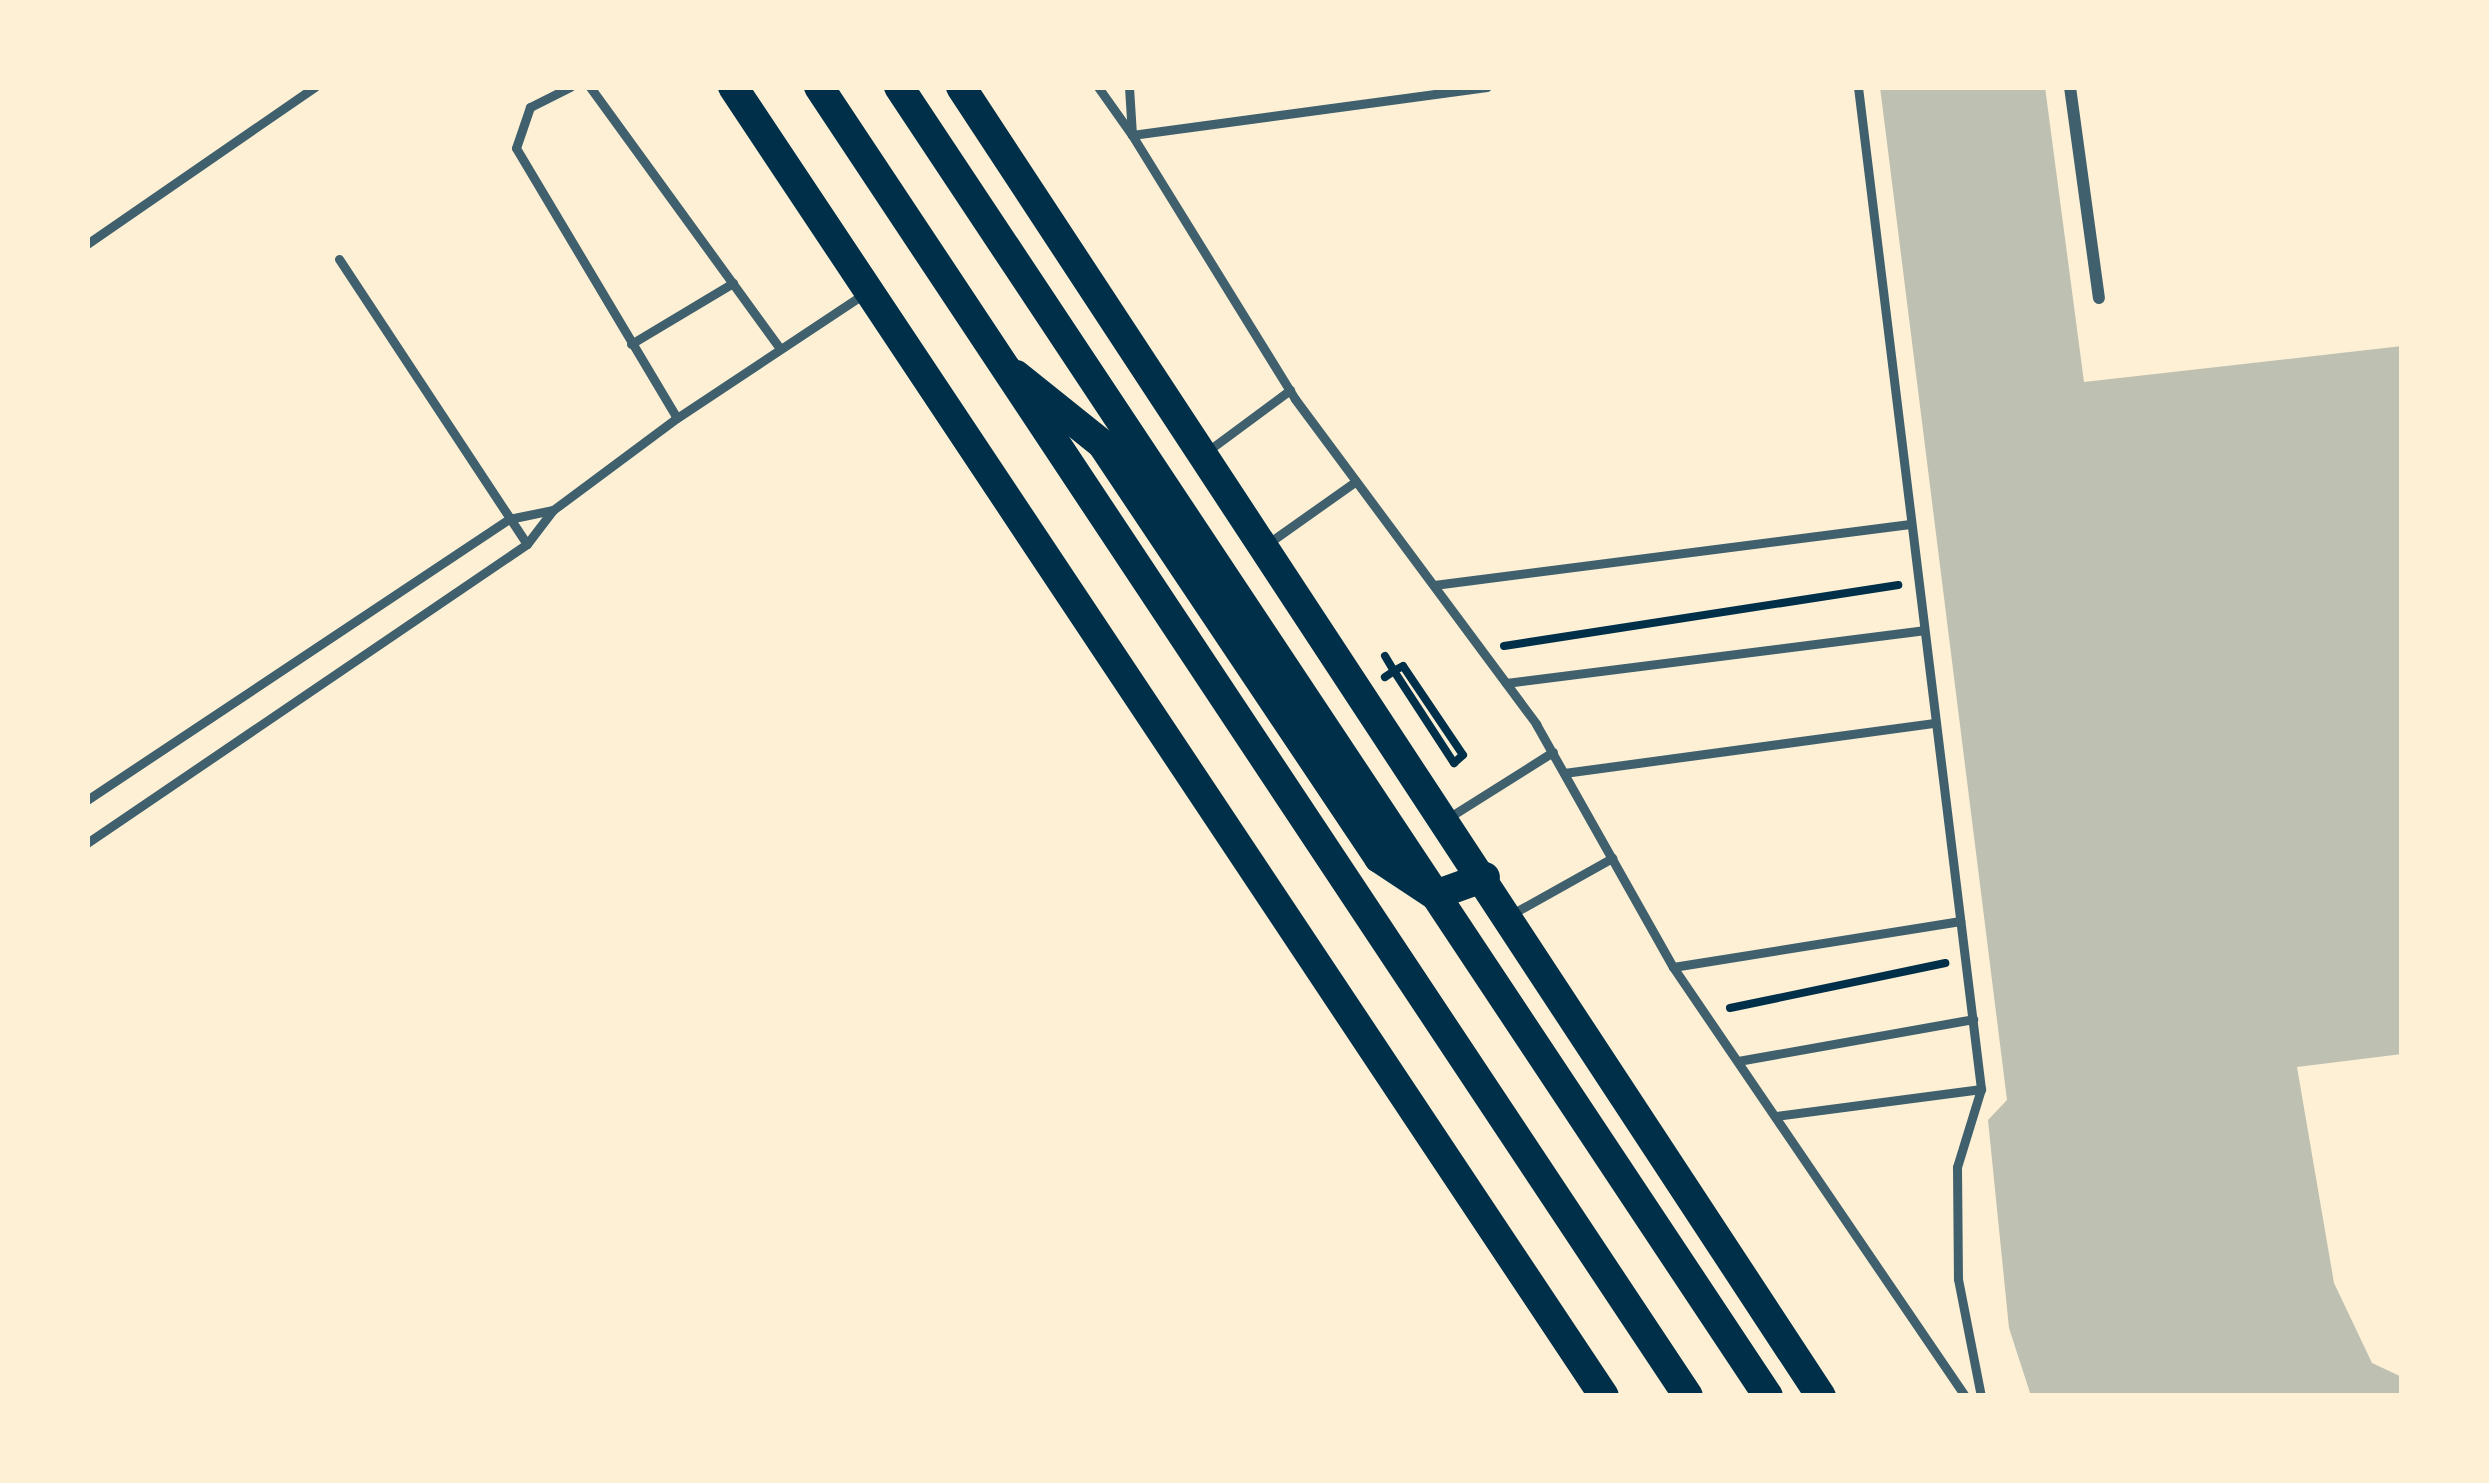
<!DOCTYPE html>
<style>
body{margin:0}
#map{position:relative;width:2489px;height:1483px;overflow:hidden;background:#fdf0d5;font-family:Overpass,sans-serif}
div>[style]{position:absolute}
.building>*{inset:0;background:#bec0b2}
.path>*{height:8px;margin:-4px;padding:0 4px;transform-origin:4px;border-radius:4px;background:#003049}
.service>*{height:9px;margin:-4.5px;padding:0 4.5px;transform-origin:4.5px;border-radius:4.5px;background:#3f606c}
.minor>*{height:12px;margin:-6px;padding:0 6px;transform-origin:6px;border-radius:6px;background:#3f606c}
.primary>*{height:30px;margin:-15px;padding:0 15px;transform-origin:15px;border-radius:15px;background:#003049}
span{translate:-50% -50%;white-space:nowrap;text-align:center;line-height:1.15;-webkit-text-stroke:12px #fdf0d5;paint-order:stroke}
.frame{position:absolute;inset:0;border:90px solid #fdf0d5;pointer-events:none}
</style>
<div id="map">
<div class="building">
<i style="clip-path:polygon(1880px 87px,2045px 87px,2084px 382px,2402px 346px,2402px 1054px,2297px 1067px,2334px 1283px,2372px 1363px,2402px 1377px,2402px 1396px,2031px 1396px,2009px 1328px,1988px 1120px,2007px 1100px)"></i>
</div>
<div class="path">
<i style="left:1504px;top:646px;width:399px;rotate:-8.8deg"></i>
<i style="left:1385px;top:656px;width:17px;rotate:59deg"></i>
<i style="left:1394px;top:671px;width:110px;rotate:56.9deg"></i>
<i style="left:1454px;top:763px;width:12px;rotate:-42deg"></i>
<i style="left:1463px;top:755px;width:107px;rotate:-124deg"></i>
<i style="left:1403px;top:666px;width:10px;rotate:151deg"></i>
<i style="left:1394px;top:671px;width:11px;rotate:146deg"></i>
<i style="left:1730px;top:1008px;width:220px;rotate:-11.8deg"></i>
</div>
<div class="service">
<i style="left:570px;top:87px;width:45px;rotate:153.4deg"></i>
<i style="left:530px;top:107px;width:43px;rotate:108.9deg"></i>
<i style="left:516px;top:148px;width:314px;rotate:59.2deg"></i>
<i style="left:677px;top:418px;width:222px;rotate:-33.6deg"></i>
<i style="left:590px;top:87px;width:320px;rotate:54deg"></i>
<i style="left:1098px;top:87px;width:59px;rotate:54.7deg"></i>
<i style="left:1132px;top:135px;width:358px;rotate:-7.7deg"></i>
<i style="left:1129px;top:87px;width:48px;rotate:86.4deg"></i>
<i style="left:1132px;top:135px;width:310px;rotate:58.3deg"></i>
<i style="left:1295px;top:399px;width:405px;rotate:53.4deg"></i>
<i style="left:1536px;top:724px;width:279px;rotate:60.6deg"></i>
<i style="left:1673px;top:967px;width:519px;rotate:55.76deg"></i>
<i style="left:1858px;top:87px;width:1010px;rotate:83deg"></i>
<i style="left:1981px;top:1089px;width:82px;rotate:107.1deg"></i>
<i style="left:1957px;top:1167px;width:112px;rotate:89.5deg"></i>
<i style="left:1958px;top:1279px;width:119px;rotate:78.9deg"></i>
<i style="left:87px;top:244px;width:277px;rotate:-34.6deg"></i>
<i style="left:339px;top:259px;width:341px;rotate:56.6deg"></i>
<i style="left:631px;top:344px;width:119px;rotate:-30.9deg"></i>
<i style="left:1209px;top:450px;width:101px;rotate:-36.5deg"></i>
<i style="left:1270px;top:542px;width:105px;rotate:-35.3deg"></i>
<i style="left:1434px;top:585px;width:480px;rotate:-7.3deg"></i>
<i style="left:1506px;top:683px;width:421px;rotate:-7.2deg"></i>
<i style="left:1564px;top:773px;width:374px;rotate:-7.7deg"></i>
<i style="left:87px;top:800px;width:507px;rotate:-33.66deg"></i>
<i style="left:509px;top:519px;width:45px;rotate:-11.6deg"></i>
<i style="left:1448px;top:818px;width:124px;rotate:-32.2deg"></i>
<i style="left:87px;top:843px;width:532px;rotate:-34.2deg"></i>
<i style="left:527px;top:544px;width:43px;rotate:-52.6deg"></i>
<i style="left:553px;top:510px;width:154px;rotate:-36.6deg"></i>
<i style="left:1512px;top:914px;width:115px;rotate:-29.2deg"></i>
<i style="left:1673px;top:967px;width:291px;rotate:-9.1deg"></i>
<i style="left:1738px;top:1061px;width:239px;rotate:-10.1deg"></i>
<i style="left:1776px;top:1116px;width:207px;rotate:-7.5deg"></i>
</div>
<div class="minor">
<i style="left:2070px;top:87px;width:213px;rotate:82.2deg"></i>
</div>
<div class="primary">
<i style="left:733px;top:87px;width:1572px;rotate:56.36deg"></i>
<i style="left:819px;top:87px;width:1571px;rotate:56.42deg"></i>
<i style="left:899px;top:87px;width:1571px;rotate:56.42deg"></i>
<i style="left:961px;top:87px;width:1566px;rotate:56.7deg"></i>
<i style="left:1016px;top:375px;width:110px;rotate:38.7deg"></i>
<i style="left:1102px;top:444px;width:498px;rotate:56.2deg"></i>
<i style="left:1379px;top:858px;width:67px;rotate:33.5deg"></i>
<i style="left:1435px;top:895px;width:53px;rotate:-19.8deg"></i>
</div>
<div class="frame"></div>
</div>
